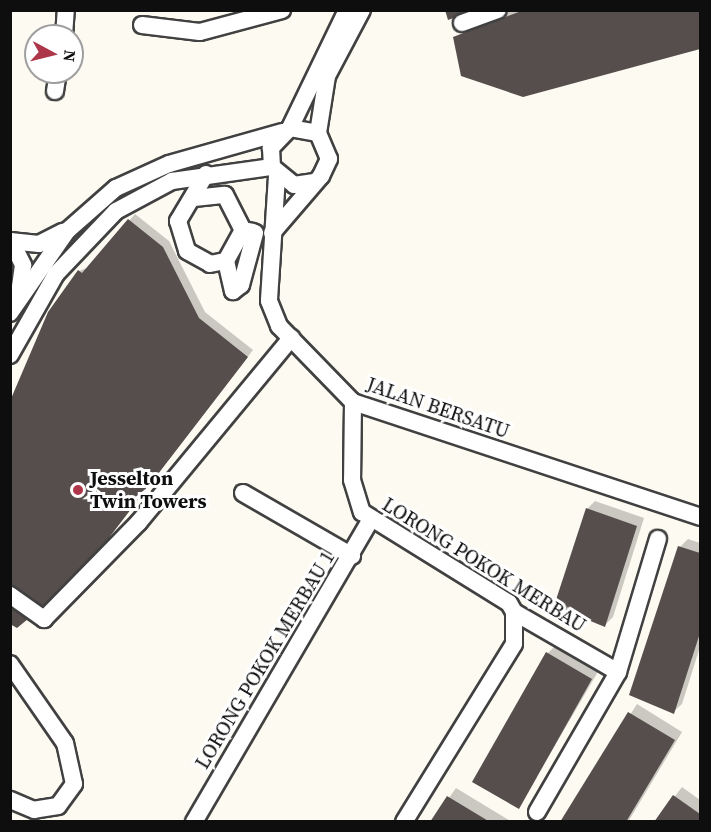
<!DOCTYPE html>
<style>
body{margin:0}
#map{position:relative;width:711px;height:832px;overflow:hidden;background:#fdfaf1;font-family:"Source Serif 4",serif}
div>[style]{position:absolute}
.shadow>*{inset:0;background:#0003}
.building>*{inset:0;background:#554e4c}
.roads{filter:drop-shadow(2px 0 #414141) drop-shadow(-2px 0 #414141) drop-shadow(0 2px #414141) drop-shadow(0 -2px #414141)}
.minor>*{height:16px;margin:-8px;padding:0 8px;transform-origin:8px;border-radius:8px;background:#fff}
.dots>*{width:16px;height:16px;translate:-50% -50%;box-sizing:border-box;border:3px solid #fff;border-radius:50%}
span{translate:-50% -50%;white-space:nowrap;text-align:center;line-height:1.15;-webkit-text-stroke:6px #fff;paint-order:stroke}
.street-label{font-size:20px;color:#0e0e0e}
.poi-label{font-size:20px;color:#0e0e0e;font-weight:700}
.left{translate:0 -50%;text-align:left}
.frame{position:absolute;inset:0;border:12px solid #0e0e0e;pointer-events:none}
.north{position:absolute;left:24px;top:24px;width:60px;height:60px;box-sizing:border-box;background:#fff;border:2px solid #9f9f9f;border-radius:50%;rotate:97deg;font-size:16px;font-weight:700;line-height:24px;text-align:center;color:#0e0e0e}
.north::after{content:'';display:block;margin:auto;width:21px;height:27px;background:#ad3748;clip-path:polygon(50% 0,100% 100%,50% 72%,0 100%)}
</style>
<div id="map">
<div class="shadow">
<i style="clip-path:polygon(512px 10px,700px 10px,700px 49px,523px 95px,455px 37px)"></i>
<i style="clip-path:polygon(135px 214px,169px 241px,205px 312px,253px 350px,84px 570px,49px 313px,79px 271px,89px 267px)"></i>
<i style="clip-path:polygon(595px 501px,644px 518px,613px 617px,605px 625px,587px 509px)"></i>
<i style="clip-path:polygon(688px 539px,700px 543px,700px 647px,682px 704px,673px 712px,680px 547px)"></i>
<i style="clip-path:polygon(556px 645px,599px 670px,519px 807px,548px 653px)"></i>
<i style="clip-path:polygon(637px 704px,682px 732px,628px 822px,562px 822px)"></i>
<i style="clip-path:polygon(682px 787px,700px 800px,700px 822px,655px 822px)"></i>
<i style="clip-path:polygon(456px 788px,512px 822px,432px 822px)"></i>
</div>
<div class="building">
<i style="clip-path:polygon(445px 10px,473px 10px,473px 11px,448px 20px)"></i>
<i style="clip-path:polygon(524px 10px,700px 10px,700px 49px,523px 97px,461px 76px,453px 37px)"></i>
<i style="clip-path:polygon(128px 219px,163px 247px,199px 318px,248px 357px,78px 578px,17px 628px,10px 624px,10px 401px,48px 312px,78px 270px,82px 273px)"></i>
<i style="clip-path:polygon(586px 508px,637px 526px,605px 627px,554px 606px)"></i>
<i style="clip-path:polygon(678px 546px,700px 553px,700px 633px,674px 714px,629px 695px)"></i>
<i style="clip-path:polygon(546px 652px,592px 679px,519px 809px,472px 782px)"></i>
<i style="clip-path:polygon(628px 712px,675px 740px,626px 822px,560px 822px)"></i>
<i style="clip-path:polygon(673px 795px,700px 814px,700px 822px,654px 822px)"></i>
<i style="clip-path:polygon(447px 796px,490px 822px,430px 822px)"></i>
</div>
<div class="roads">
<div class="minor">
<i style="left:462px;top:23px;width:38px;rotate:-20deg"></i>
<i style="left:142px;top:25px;width:58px;rotate:6.9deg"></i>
<i style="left:200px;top:32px;width:85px;rotate:-15deg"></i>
<i style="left:64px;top:36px;width:26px;rotate:-86deg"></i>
<i style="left:55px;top:91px;width:19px;rotate:-81deg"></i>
<i style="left:290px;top:128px;width:131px;rotate:-64.2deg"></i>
<i style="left:318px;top:133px;width:58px;rotate:-81deg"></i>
<i style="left:327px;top:76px;width:75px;rotate:-62.1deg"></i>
<i style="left:206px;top:174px;width:55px;rotate:120.8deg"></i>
<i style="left:178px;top:221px;width:31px;rotate:73deg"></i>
<i style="left:187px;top:251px;width:26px;rotate:29deg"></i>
<i style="left:210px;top:264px;width:16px;rotate:-11deg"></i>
<i style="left:277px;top:176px;width:125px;rotate:93.7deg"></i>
<i style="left:269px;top:301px;width:27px;rotate:68deg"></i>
<i style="left:279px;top:326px;width:106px;rotate:45.8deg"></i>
<i style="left:353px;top:402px;width:366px;rotate:18.3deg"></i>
<i style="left:194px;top:198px;width:31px;rotate:-6deg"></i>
<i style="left:225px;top:195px;width:39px;rotate:63deg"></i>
<i style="left:243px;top:230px;width:10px;rotate:11deg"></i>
<i style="left:243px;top:230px;width:35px;rotate:119deg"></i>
<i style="left:226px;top:261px;width:31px;rotate:77deg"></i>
<i style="left:233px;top:291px;width:10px;rotate:-37deg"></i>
<i style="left:241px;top:285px;width:54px;rotate:-74.9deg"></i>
<i style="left:272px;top:233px;width:75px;rotate:-49.3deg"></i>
<i style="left:321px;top:176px;width:19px;rotate:-65deg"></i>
<i style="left:329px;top:159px;width:28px;rotate:-113deg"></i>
<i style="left:318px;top:133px;width:28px;rotate:-170deg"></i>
<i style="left:290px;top:128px;width:28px;rotate:134deg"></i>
<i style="left:271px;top:148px;width:19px;rotate:87deg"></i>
<i style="left:272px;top:167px;width:28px;rotate:39deg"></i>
<i style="left:294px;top:185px;width:19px;rotate:-9deg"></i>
<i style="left:10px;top:241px;width:29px;rotate:6deg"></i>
<i style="left:39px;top:244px;width:27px;rotate:-27deg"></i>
<i style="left:11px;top:241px;width:27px;rotate:63deg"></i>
<i style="left:23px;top:265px;width:29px;rotate:98deg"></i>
<i style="left:10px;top:313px;width:100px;rotate:-55.2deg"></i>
<i style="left:67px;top:231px;width:65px;rotate:-41.3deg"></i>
<i style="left:116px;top:188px;width:58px;rotate:-24.4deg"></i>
<i style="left:169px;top:164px;width:117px;rotate:-15.8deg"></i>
<i style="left:10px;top:355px;width:93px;rotate:-60.4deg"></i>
<i style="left:56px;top:274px;width:87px;rotate:-46.4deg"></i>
<i style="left:116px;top:211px;width:64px;rotate:-28.2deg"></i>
<i style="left:172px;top:181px;width:101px;rotate:-8deg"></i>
<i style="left:353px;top:402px;width:78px;rotate:90.7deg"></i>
<i style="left:352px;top:480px;width:34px;rotate:73deg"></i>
<i style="left:362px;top:512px;width:173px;rotate:31.8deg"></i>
<i style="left:509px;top:603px;width:10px;rotate:61deg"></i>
<i style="left:514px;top:612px;width:120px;rotate:30deg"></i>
<i style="left:243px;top:493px;width:126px;rotate:30deg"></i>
<i style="left:10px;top:595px;width:42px;rotate:35.2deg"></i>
<i style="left:44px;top:619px;width:136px;rotate:-45.6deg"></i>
<i style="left:139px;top:522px;width:239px;rotate:-50.4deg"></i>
<i style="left:10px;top:664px;width:96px;rotate:55.2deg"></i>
<i style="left:65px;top:743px;width:42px;rotate:77.6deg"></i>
<i style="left:74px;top:784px;width:27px;rotate:126deg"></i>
<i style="left:58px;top:806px;width:24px;rotate:171deg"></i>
<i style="left:34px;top:810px;width:26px;rotate:-157deg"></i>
<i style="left:537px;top:812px;width:162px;rotate:-59.9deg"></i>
<i style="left:618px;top:672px;width:139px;rotate:-73.3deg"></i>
<i style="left:194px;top:822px;width:351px;rotate:-59.7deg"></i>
<i style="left:404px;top:822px;width:209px;rotate:-58.3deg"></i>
<i style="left:514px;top:644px;width:32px;rotate:-90deg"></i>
</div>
</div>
<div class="dots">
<i style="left:78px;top:490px;background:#ad3748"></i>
</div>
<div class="street-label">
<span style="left:438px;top:408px;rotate:19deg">JALAN BERSATU</span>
<span style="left:484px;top:565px;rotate:32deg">LORONG POKOK MERBAU</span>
<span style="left:265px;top:660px;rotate:-59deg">LORONG POKOK MERBAU 1</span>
</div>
<div class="poi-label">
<span class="left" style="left:90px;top:490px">Jesselton<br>Twin Towers</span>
</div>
<div class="frame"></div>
<div class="north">N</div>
</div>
